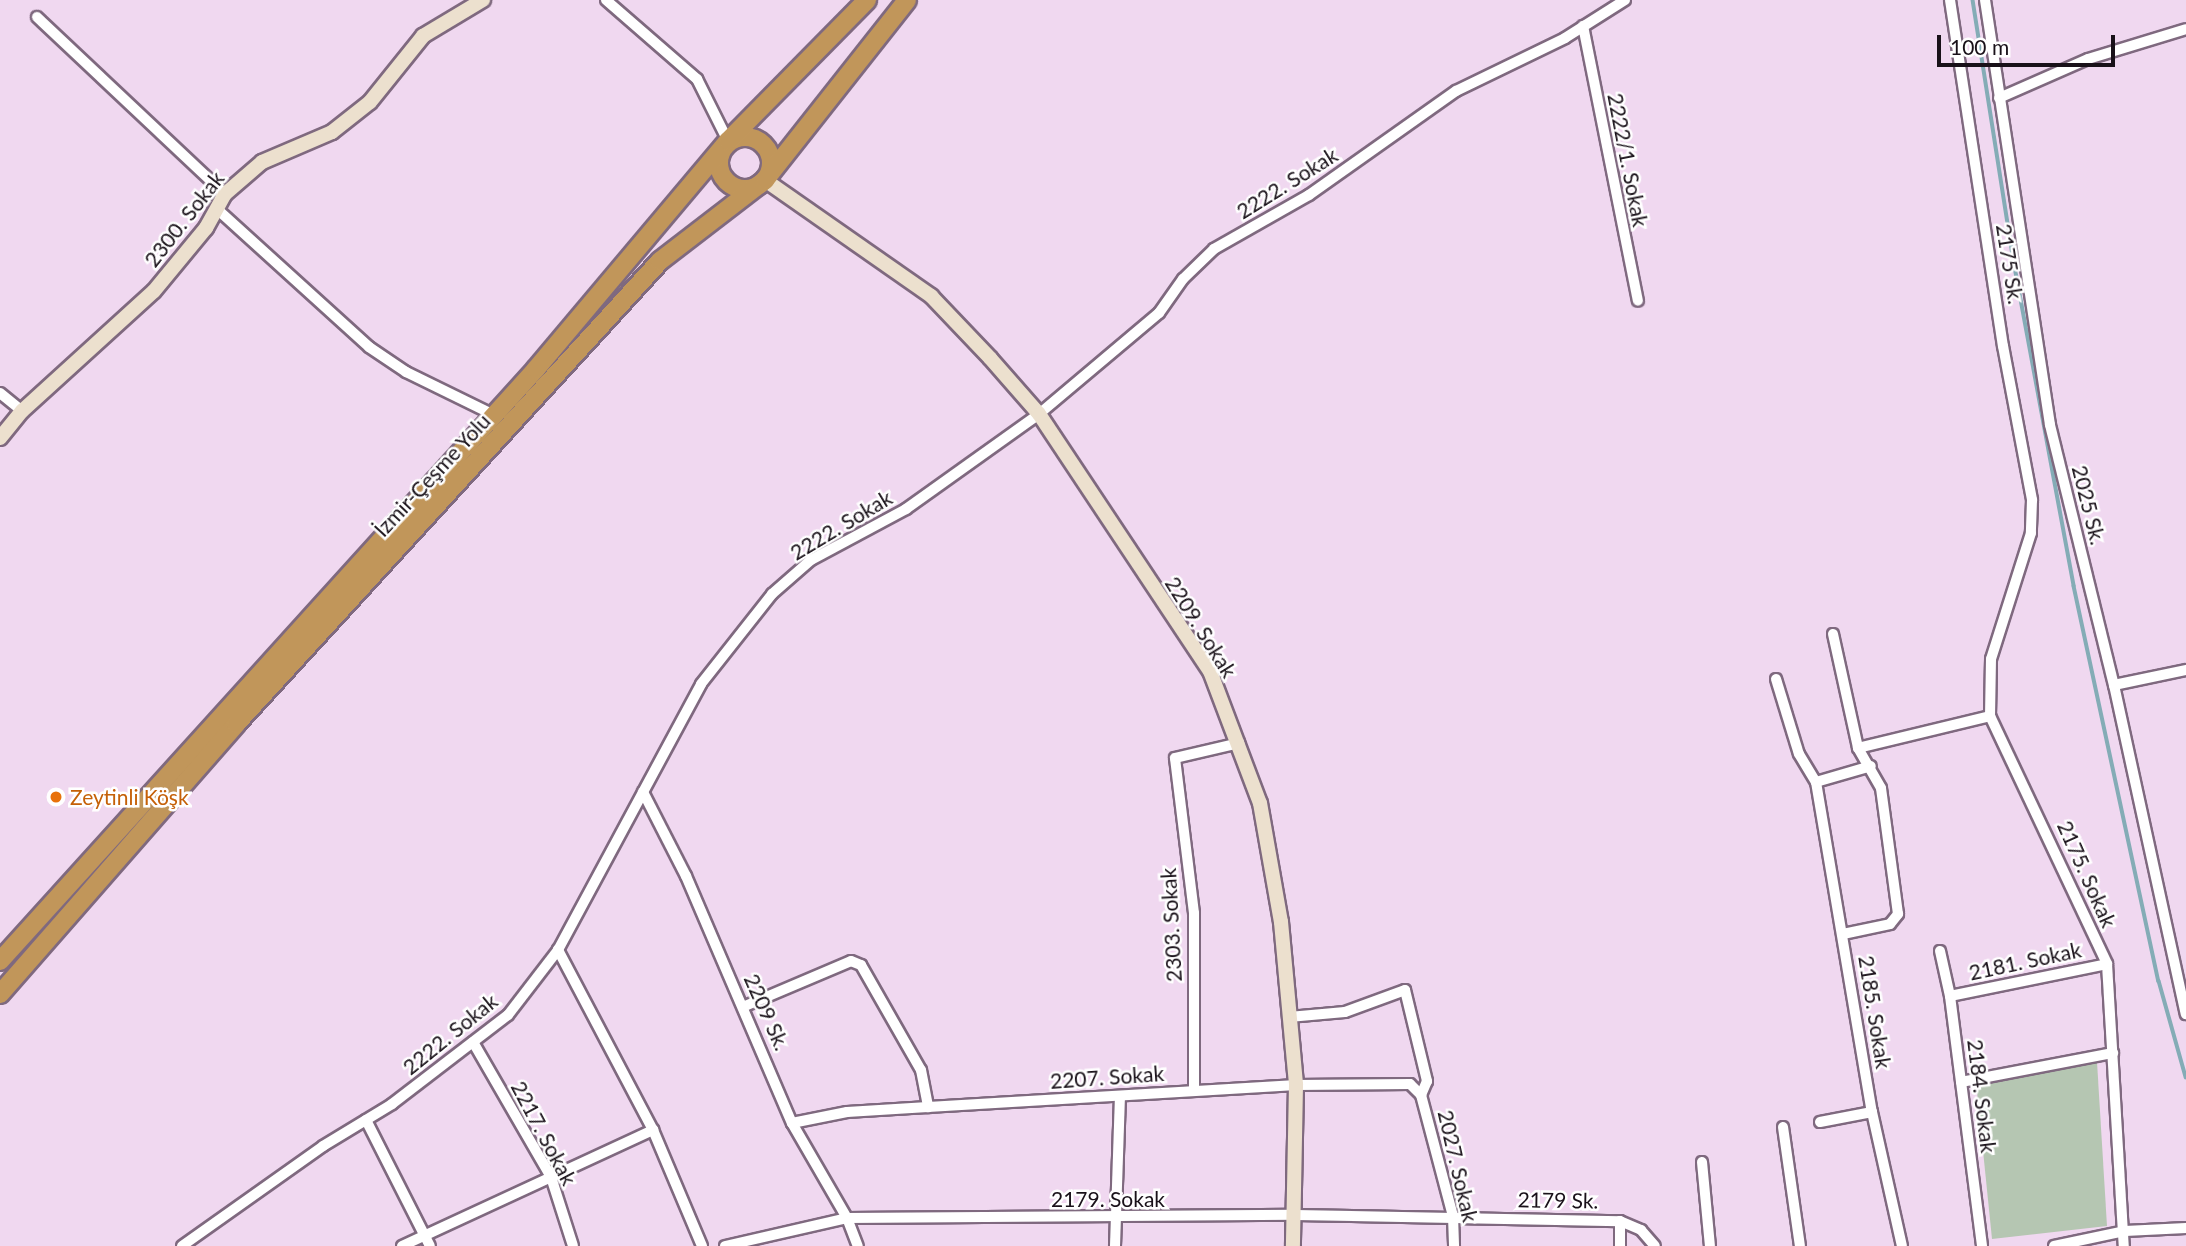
<!DOCTYPE html>
<meta charset="utf-8">
<style>
body{margin:0}
#map{position:relative;width:2186px;height:1246px;overflow:hidden;background:#f0d8f0;font-family:Lato,sans-serif}
div>[style]{position:absolute}
.green>*{inset:0;background:#b5c6b2}
.stream>*{height:3.5px;margin:-1.75px;padding:0 1.75px;transform-origin:1.75px;border-radius:1.75px;background:#84acb6}
.roads{filter:drop-shadow(2px 0 #7f697f) drop-shadow(-2px 0 #7f697f) drop-shadow(0 2px #7f697f) drop-shadow(0 -2px #7f697f)}
.street>*{height:10px;margin:-5px;padding:0 5px;transform-origin:5px;border-radius:5px;background:#fff}
.secondary>*{height:14px;margin:-7px;padding:0 7px;transform-origin:7px;border-radius:7px;background:#ece0ce}
.highway>*{height:18px;margin:-9px;padding:0 9px;transform-origin:9px;border-radius:9px;background:#c1965a}
.highway>.ring{margin:-9px;padding:0;box-sizing:content-box;background:none;border:18px solid #c1965a;border-radius:50%}
.dots>*{width:19px;height:19px;translate:-50% -50%;box-sizing:border-box;border:4px solid #fff;border-radius:50%}
span{translate:-50% -50%;white-space:nowrap;text-align:center;line-height:1.15;-webkit-text-stroke:5px #fff;paint-order:stroke}
.street-label{font-size:21px;color:#191119}
.food-label{font-size:21px;color:#c56008}
.left{translate:0 -50%;text-align:left}
.scale{position:absolute;left:1937px;top:35px;width:178px;height:32px;box-sizing:border-box;border:4px solid #191119;border-top:0;padding-left:9px;font-size:21px;line-height:24px;white-space:nowrap;color:#191119;-webkit-text-stroke:5px #fff;paint-order:stroke}
</style>
<div id="map">
<div class="green">
<i style="clip-path:polygon(2097px 1062px,2107px 1226px,1992px 1239px,1976px 1082px)"></i>
</div>
<div class="stream">
<i style="left:1973px;top:0;width:270px;rotate:81.1deg"></i>
<i style="left:2015px;top:267px;width:324px;rotate:79.5deg"></i>
<i style="left:2074px;top:586px;width:404px;rotate:77.9deg"></i>
<i style="left:2159px;top:981px;width:100px;rotate:74.3deg"></i>
</div>
<div class="roads">
<div class="street">
<i style="left:606px;top:0;width:121px;rotate:41deg"></i>
<i style="left:697px;top:79px;width:69px;rotate:63.4deg"></i>
<i style="left:1950px;top:0;width:350px;rotate:81.3deg"></i>
<i style="left:2003px;top:346px;width:157px;rotate:79.3deg"></i>
<i style="left:2032px;top:500px;width:33px;rotate:92deg"></i>
<i style="left:2031px;top:533px;width:132px;rotate:107.6deg"></i>
<i style="left:1991px;top:659px;width:57px;rotate:91deg"></i>
<i style="left:1990px;top:716px;width:274px;rotate:64.7deg"></i>
<i style="left:2107px;top:964px;width:283px;rotate:86.6deg"></i>
<i style="left:1985px;top:0;width:430px;rotate:81.3deg"></i>
<i style="left:2050px;top:425px;width:268px;rotate:76.2deg"></i>
<i style="left:2114px;top:685px;width:337px;rotate:77.7deg"></i>
<i style="left:37px;top:17px;width:258px;rotate:43.3deg"></i>
<i style="left:1583px;top:26px;width:280px;rotate:78.7deg"></i>
<i style="left:1999px;top:98px;width:97px;rotate:-23.7deg"></i>
<i style="left:2088px;top:59px;width:102px;rotate:-17deg"></i>
<i style="left:217px;top:209px;width:205px;rotate:42.2deg"></i>
<i style="left:369px;top:347px;width:45px;rotate:34deg"></i>
<i style="left:406px;top:372px;width:98px;rotate:26deg"></i>
<i style="left:0;top:393px;width:28px;rotate:39deg"></i>
<i style="left:1833px;top:634px;width:117px;rotate:77.6deg"></i>
<i style="left:1776px;top:679px;width:78px;rotate:73deg"></i>
<i style="left:1799px;top:754px;width:33px;rotate:59deg"></i>
<i style="left:1816px;top:782px;width:335px;rotate:80.4deg"></i>
<i style="left:1872px;top:1112px;width:137px;rotate:77.4deg"></i>
<i style="left:2114px;top:685px;width:74px;rotate:-11.8deg"></i>
<i style="left:1816px;top:782px;width:57px;rotate:-16.2deg"></i>
<i style="left:643px;top:792px;width:94px;rotate:62.9deg"></i>
<i style="left:686px;top:876px;width:269px;rotate:66.8deg"></i>
<i style="left:792px;top:1123px;width:110px;rotate:59.9deg"></i>
<i style="left:847px;top:1218px;width:30px;rotate:69deg"></i>
<i style="left:1843px;top:934px;width:48px;rotate:-12deg"></i>
<i style="left:1890px;top:924px;width:13px;rotate:-51deg"></i>
<i style="left:1898px;top:914px;width:127px;rotate:-97.7deg"></i>
<i style="left:1881px;top:788px;width:46px;rotate:-119.9deg"></i>
<i style="left:1858px;top:748px;width:136px;rotate:-13.6deg"></i>
<i style="left:1940px;top:951px;width:46px;rotate:77.5deg"></i>
<i style="left:1950px;top:996px;width:252px;rotate:82.7deg"></i>
<i style="left:1950px;top:996px;width:160px;rotate:-11.5deg"></i>
<i style="left:745px;top:1006px;width:115px;rotate:-23deg"></i>
<i style="left:851px;top:961px;width:11px;rotate:22deg"></i>
<i style="left:861px;top:965px;width:121px;rotate:60.3deg"></i>
<i style="left:921px;top:1070px;width:38px;rotate:79deg"></i>
<i style="left:1289px;top:1017px;width:56px;rotate:-5.1deg"></i>
<i style="left:1345px;top:1012px;width:64px;rotate:-20.1deg"></i>
<i style="left:1405px;top:990px;width:94px;rotate:76.4deg"></i>
<i style="left:1427px;top:1081px;width:15px;rotate:113deg"></i>
<i style="left:473px;top:1042px;width:156px;rotate:60deg"></i>
<i style="left:551px;top:1177px;width:72px;rotate:72.3deg"></i>
<i style="left:1961px;top:1082px;width:155px;rotate:-10.8deg"></i>
<i style="left:1194px;top:1090px;width:177px;rotate:-90deg"></i>
<i style="left:1194px;top:913px;width:156px;rotate:-97deg"></i>
<i style="left:1175px;top:758px;width:66px;rotate:-13.2deg"></i>
<i style="left:366px;top:1120px;width:141px;rotate:63.1deg"></i>
<i style="left:1820px;top:1122px;width:53px;rotate:-10.9deg"></i>
<i style="left:792px;top:1123px;width:56px;rotate:-11.3deg"></i>
<i style="left:847px;top:1112px;width:81px;rotate:-3.5deg"></i>
<i style="left:928px;top:1107px;width:369px;rotate:-3.4deg"></i>
<i style="left:1296px;top:1085px;width:114px;rotate:-0.5deg"></i>
<i style="left:1410px;top:1084px;width:16px;rotate:45deg"></i>
<i style="left:1421px;top:1095px;width:125px;rotate:75.2deg"></i>
<i style="left:1453px;top:1216px;width:30px;rotate:88deg"></i>
<i style="left:1783px;top:1127px;width:120px;rotate:81.9deg"></i>
<i style="left:653px;top:1130px;width:126px;rotate:67.1deg"></i>
<i style="left:1702px;top:1162px;width:84px;rotate:84.6deg"></i>
<i style="left:182px;top:1246px;width:173px;rotate:-35.3deg"></i>
<i style="left:323px;top:1146px;width:81px;rotate:-31.3deg"></i>
<i style="left:392px;top:1104px;width:146px;rotate:-37.5deg"></i>
<i style="left:508px;top:1015px;width:82px;rotate:-52.4deg"></i>
<i style="left:558px;top:950px;width:302px;rotate:-61.7deg"></i>
<i style="left:701px;top:684px;width:115px;rotate:-51.7deg"></i>
<i style="left:772px;top:594px;width:52px;rotate:-41.1deg"></i>
<i style="left:811px;top:560px;width:108px;rotate:-28.2deg"></i>
<i style="left:906px;top:509px;width:163px;rotate:-35.5deg"></i>
<i style="left:1039px;top:414px;width:157px;rotate:-40.1deg"></i>
<i style="left:1159px;top:313px;width:42px;rotate:-54.8deg"></i>
<i style="left:1183px;top:279px;width:43px;rotate:-44.1deg"></i>
<i style="left:1214px;top:249px;width:109px;rotate:-29.6deg"></i>
<i style="left:1309px;top:195px;width:180px;rotate:-35.3deg"></i>
<i style="left:1456px;top:91px;width:121px;rotate:-25.9deg"></i>
<i style="left:1565px;top:38px;width:71px;rotate:-32.3deg"></i>
<i style="left:402px;top:1246px;width:277px;rotate:-24.8deg"></i>
<i style="left:653px;top:1130px;width:204px;rotate:-117.8deg"></i>
<i style="left:725px;top:1246px;width:125px;rotate:-12.9deg"></i>
<i style="left:847px;top:1218px;width:448px;rotate:-0.4deg"></i>
<i style="left:1295px;top:1215px;width:325px;rotate:1.1deg"></i>
<i style="left:1620px;top:1221px;width:23px;rotate:23deg"></i>
<i style="left:1641px;top:1230px;width:21px;rotate:49deg"></i>
<i style="left:1115px;top:1246px;width:149px;rotate:-88.1deg"></i>
<i style="left:1620px;top:1246px;width:25px;rotate:-90deg"></i>
<i style="left:2054px;top:1246px;width:73px;rotate:-11.9deg"></i>
<i style="left:2125px;top:1231px;width:61px;rotate:-2.8deg"></i>
</div>
<div class="secondary">
<i style="left:765px;top:180px;width:203px;rotate:34.9deg"></i>
<i style="left:931px;top:296px;width:86px;rotate:46.4deg"></i>
<i style="left:990px;top:358px;width:74px;rotate:48.8deg"></i>
<i style="left:1039px;top:414px;width:309px;rotate:56.4deg"></i>
<i style="left:1210px;top:671px;width:141px;rotate:69.3deg"></i>
<i style="left:1260px;top:803px;width:121px;rotate:80deg"></i>
<i style="left:1281px;top:922px;width:164px;rotate:84.7deg"></i>
<i style="left:1296px;top:1085px;width:161px;rotate:91.1deg"></i>
<i style="left:0;top:438px;width:35px;rotate:-51deg"></i>
<i style="left:22px;top:411px;width:178px;rotate:-42.3deg"></i>
<i style="left:154px;top:291px;width:82px;rotate:-50.5deg"></i>
<i style="left:206px;top:228px;width:39px;rotate:-61deg"></i>
<i style="left:225px;top:194px;width:49px;rotate:-40.9deg"></i>
<i style="left:262px;top:162px;width:76px;rotate:-23.2deg"></i>
<i style="left:332px;top:132px;width:48px;rotate:-38.3deg"></i>
<i style="left:370px;top:102px;width:85px;rotate:-51.2deg"></i>
<i style="left:423px;top:36px;width:70px;rotate:-31deg"></i>
</div>
<div class="highway">
<i class="ring" style="left:719px;top:137px;width:34px;height:34px"></i>
<i style="left:0;top:961px;width:799px;rotate:-47.84deg"></i>
<i style="left:536px;top:369px;width:298px;rotate:-49.9deg"></i>
<i style="left:728px;top:141px;width:198px;rotate:-45.4deg"></i>
<i style="left:0;top:994px;width:359px;rotate:-48.8deg"></i>
<i style="left:236px;top:724px;width:628px;rotate:-47.52deg"></i>
<i style="left:660px;top:261px;width:133px;rotate:-37.6deg"></i>
<i style="left:765px;top:180px;width:229px;rotate:-51.7deg"></i>
</div>
</div>
<div class="dots">
<i style="left:56px;top:797px;background:#e8710a"></i>
</div>
<div class="street-label">
<span style="left:1628px;top:160px;rotate:79deg">2222/1. Sokak</span>
<span style="left:1287px;top:183px;rotate:-32deg">2222. Sokak</span>
<span style="left:184px;top:219px;rotate:-52deg">2300. Sokak</span>
<span style="left:2010px;top:264px;rotate:81deg">2175 Sk.</span>
<span style="left:432px;top:475px;rotate:-47deg">İzmir-Çeşme Yolu</span>
<span style="left:2089px;top:505px;rotate:76deg">2025 Sk.</span>
<span style="left:841px;top:525px;rotate:-31deg">2222. Sokak</span>
<span style="left:1201px;top:627px;rotate:58deg">2209. Sokak</span>
<span style="left:2087px;top:874px;rotate:66deg">2175. Sokak</span>
<span style="left:1171px;top:925px;rotate:-93deg">2303. Sokak</span>
<span style="left:2025px;top:961px;rotate:-12deg">2181. Sokak</span>
<span style="left:767px;top:1012px;rotate:66deg">2209 Sk.</span>
<span style="left:1875px;top:1012px;rotate:81deg">2185. Sokak</span>
<span style="left:450px;top:1034px;rotate:-39deg">2222. Sokak</span>
<span style="left:1107px;top:1077px;rotate:-4deg">2207. Sokak</span>
<span style="left:1982px;top:1096px;rotate:83deg">2184. Sokak</span>
<span style="left:544px;top:1133px;rotate:62deg">2217. Sokak</span>
<span style="left:1458px;top:1166px;rotate:77deg">2027. Sokak</span>
<span style="left:1108px;top:1199px">2179. Sokak</span>
<span style="left:1558px;top:1200px;rotate:1deg">2179 Sk.</span>
</div>
<div class="food-label">
<span class="left" style="left:70px;top:797px">Zeytinli Köşk</span>
</div>
<div class="scale">100 m</div>
</div>
